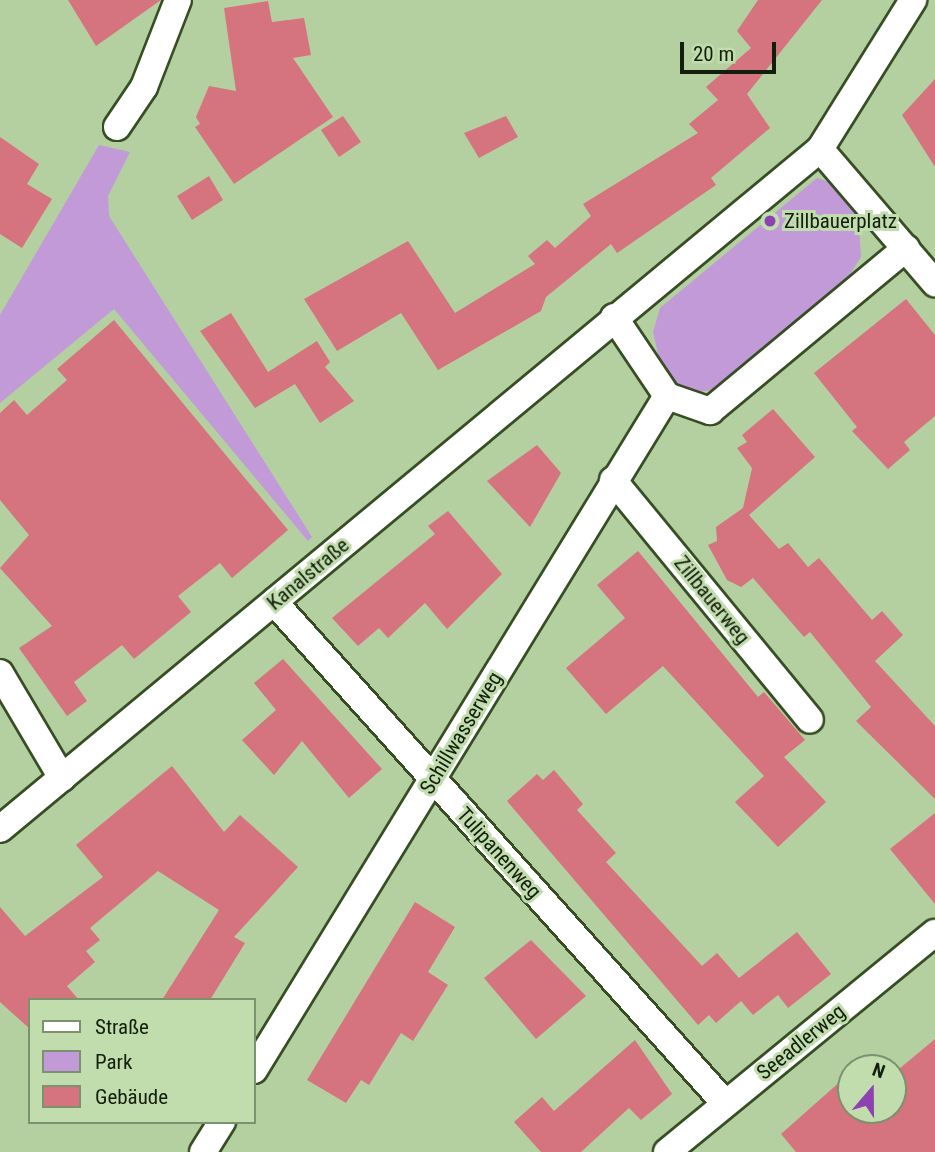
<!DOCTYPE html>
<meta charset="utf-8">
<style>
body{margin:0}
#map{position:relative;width:935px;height:1152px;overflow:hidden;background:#b4d0a1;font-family:"Roboto Condensed",sans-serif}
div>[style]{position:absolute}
.green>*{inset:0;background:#c29ad8}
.building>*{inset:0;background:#d5737f}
.roads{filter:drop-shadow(2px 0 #374e25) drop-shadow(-2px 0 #374e25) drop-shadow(0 2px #374e25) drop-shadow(0 -2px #374e25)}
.street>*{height:26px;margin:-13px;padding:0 13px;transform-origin:13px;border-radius:13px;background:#fff}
.dots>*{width:19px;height:19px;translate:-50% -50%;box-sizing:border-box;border:4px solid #c1ddae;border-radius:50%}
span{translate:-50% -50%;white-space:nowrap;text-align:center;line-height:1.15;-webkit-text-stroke:6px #c1ddae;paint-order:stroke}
.poi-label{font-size:21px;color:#141e0d}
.left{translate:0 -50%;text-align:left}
.street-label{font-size:21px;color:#141e0d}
.legend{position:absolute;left:28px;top:998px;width:228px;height:126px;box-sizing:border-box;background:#c1ddae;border:2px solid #7c916e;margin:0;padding:9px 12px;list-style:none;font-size:21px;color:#141e0d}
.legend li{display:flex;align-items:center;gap:14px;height:35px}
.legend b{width:35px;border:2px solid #7c916e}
.north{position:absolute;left:837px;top:1054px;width:70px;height:70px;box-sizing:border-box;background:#c1ddae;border:2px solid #7c916e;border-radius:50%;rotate:20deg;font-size:19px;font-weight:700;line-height:28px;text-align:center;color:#141e0d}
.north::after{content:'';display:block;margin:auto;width:24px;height:32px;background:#8d41b2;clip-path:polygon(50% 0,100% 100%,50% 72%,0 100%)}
.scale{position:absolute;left:680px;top:42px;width:96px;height:32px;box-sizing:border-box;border:4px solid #141e0d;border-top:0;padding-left:9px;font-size:21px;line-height:24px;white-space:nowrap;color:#141e0d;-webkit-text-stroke:5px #c1ddae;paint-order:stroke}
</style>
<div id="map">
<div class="green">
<i style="clip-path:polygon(99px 145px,130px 152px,108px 196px,109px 216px,312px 537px,308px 541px,114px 309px,0 403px,0 315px)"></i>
<i style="clip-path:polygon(817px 178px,837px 185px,858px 212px,861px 257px,849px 276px,716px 390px,694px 392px,677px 384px,659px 358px,653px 332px,660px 308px)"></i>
</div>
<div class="building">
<i style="clip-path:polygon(68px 0,161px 0,96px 46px)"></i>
<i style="clip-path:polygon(758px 0,822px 0,747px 94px,770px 128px,711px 178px,716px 185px,617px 253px,611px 244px,546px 297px,541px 311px,438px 370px,401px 313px,337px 351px,304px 299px,408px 241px,455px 313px,535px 264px,528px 256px,547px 240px,555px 248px,591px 216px,583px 204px,698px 133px,689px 124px,718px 100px,706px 87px,751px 48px,737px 31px)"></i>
<i style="clip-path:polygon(268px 1px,272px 22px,304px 18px,311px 55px,293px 58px,333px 117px,234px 184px,195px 127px,200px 124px,196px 117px,209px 86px,236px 91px,224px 8px)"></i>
<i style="clip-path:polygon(935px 79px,935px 167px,902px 115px)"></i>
<i style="clip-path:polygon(343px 116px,361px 142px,339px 157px,321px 130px)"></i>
<i style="clip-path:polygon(506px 116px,518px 137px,479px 158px,464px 133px)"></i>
<i style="clip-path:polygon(0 137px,39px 164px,27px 184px,52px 199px,22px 248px,0 234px)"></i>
<i style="clip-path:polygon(209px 176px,223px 200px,192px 220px,177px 196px)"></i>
<i style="clip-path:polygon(906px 299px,935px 335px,935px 416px,904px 442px,910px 450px,888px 469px,852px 431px,857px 427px,814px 373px)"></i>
<i style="clip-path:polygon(231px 313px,268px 372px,317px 341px,330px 362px,325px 367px,354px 401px,320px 423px,295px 384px,255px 408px,200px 331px)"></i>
<i style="clip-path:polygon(114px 320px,288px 530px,232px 578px,220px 563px,178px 596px,191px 612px,134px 659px,122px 645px,74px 682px,87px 701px,67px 716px,19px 648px,52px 626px,0 568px,29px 535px,0 500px,0 413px,14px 400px,27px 415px,67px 380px,57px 369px)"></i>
<i style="clip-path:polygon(773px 409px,815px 457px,749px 515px,779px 549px,788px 543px,808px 567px,819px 558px,872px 620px,882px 611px,903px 635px,875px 661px,935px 726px,935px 799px,856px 721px,871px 707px,810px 632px,804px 637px,753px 578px,741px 587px,727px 580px,708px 545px,717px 541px,716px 527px,743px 508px,752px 468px,737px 448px,747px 442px,742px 435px)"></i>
<i style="clip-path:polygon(537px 445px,561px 473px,530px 527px,487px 481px)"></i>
<i style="clip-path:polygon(448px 511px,502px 574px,447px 629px,425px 603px,388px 638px,379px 628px,358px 646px,332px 618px,435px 534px,428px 526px)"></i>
<i style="clip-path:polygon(638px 551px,758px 697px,764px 692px,805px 740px,784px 757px,826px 802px,778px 847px,735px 802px,764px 776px,663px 666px,606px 714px,566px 668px,625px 618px,597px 585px)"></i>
<i style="clip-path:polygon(283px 659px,382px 769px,349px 798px,302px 741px,274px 775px,242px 740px,276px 710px,254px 683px)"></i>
<i style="clip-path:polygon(172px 766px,224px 832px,240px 815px,298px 867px,234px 937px,245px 943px,210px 1000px,162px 1000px,219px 910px,158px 871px,90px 928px,100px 940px,86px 951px,95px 962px,67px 986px,79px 1000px,30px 1000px,30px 1029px,0 1002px,0 907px,25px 936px,103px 877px,76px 845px)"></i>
<i style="clip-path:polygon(554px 770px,583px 804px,577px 810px,616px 853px,606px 862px,702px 966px,717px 953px,739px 978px,797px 932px,831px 974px,788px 1008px,778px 995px,753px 1015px,741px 1001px,716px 1023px,709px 1015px,698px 1025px,507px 801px,537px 774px,543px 780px)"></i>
<i style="clip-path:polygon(935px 813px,935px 904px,890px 849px)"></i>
<i style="clip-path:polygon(415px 902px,455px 927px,428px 972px,448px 985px,413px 1041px,401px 1033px,369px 1085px,361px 1080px,346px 1103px,307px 1080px)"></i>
<i style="clip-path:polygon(531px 940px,586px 996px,536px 1039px,484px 978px)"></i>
<i style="clip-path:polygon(935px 1039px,935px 1152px,796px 1152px,781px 1134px,851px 1072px,851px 1110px,893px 1110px,893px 1074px)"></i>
<i style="clip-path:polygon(635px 1040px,672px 1094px,641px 1120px,629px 1108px,581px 1152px,541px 1152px,514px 1122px,542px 1097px,554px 1111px)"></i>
</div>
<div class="roads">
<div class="street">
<i style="left:117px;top:127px;width:48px;rotate:-56deg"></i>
<i style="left:144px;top:87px;width:93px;rotate:-68.7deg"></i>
<i style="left:820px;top:149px;width:177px;rotate:49.4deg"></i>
<i style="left:614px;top:317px;width:95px;rotate:56.1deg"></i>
<i style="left:667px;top:396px;width:46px;rotate:19.2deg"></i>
<i style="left:710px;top:411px;width:255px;rotate:-39.7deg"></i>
<i style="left:613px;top:480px;width:310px;rotate:50.6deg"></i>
<i style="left:274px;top:602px;width:674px;rotate:48.01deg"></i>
<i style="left:0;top:673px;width:122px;rotate:59.4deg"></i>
<i style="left:0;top:829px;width:1065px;rotate:-39.67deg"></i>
<i style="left:820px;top:149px;width:176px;rotate:-58deg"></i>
<i style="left:254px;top:1070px;width:790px;rotate:-58.5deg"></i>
<i style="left:203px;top:1152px;width:36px;rotate:-58deg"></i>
<i style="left:667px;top:1152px;width:346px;rotate:-39.3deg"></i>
</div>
</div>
<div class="dots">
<i style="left:770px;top:221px;background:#8d41b2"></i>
</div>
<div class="poi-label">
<span class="left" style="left:784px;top:221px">Zillbauerplatz</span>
</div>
<div class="street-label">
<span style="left:308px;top:574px;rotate:-40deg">Kanalstraße</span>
<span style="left:712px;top:600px;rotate:51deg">Zillbauerweg</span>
<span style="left:461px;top:733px;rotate:-59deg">Schillwasserweg</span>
<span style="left:499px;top:853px;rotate:48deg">Tulipanenweg</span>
<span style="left:801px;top:1042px;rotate:-39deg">Seeadlerweg</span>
</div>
<ul class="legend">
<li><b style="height:9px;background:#fff"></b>Straße</li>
<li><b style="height:19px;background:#c29ad8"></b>Park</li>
<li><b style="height:19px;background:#d5737f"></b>Gebäude</li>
</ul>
<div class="north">N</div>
<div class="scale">20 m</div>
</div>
